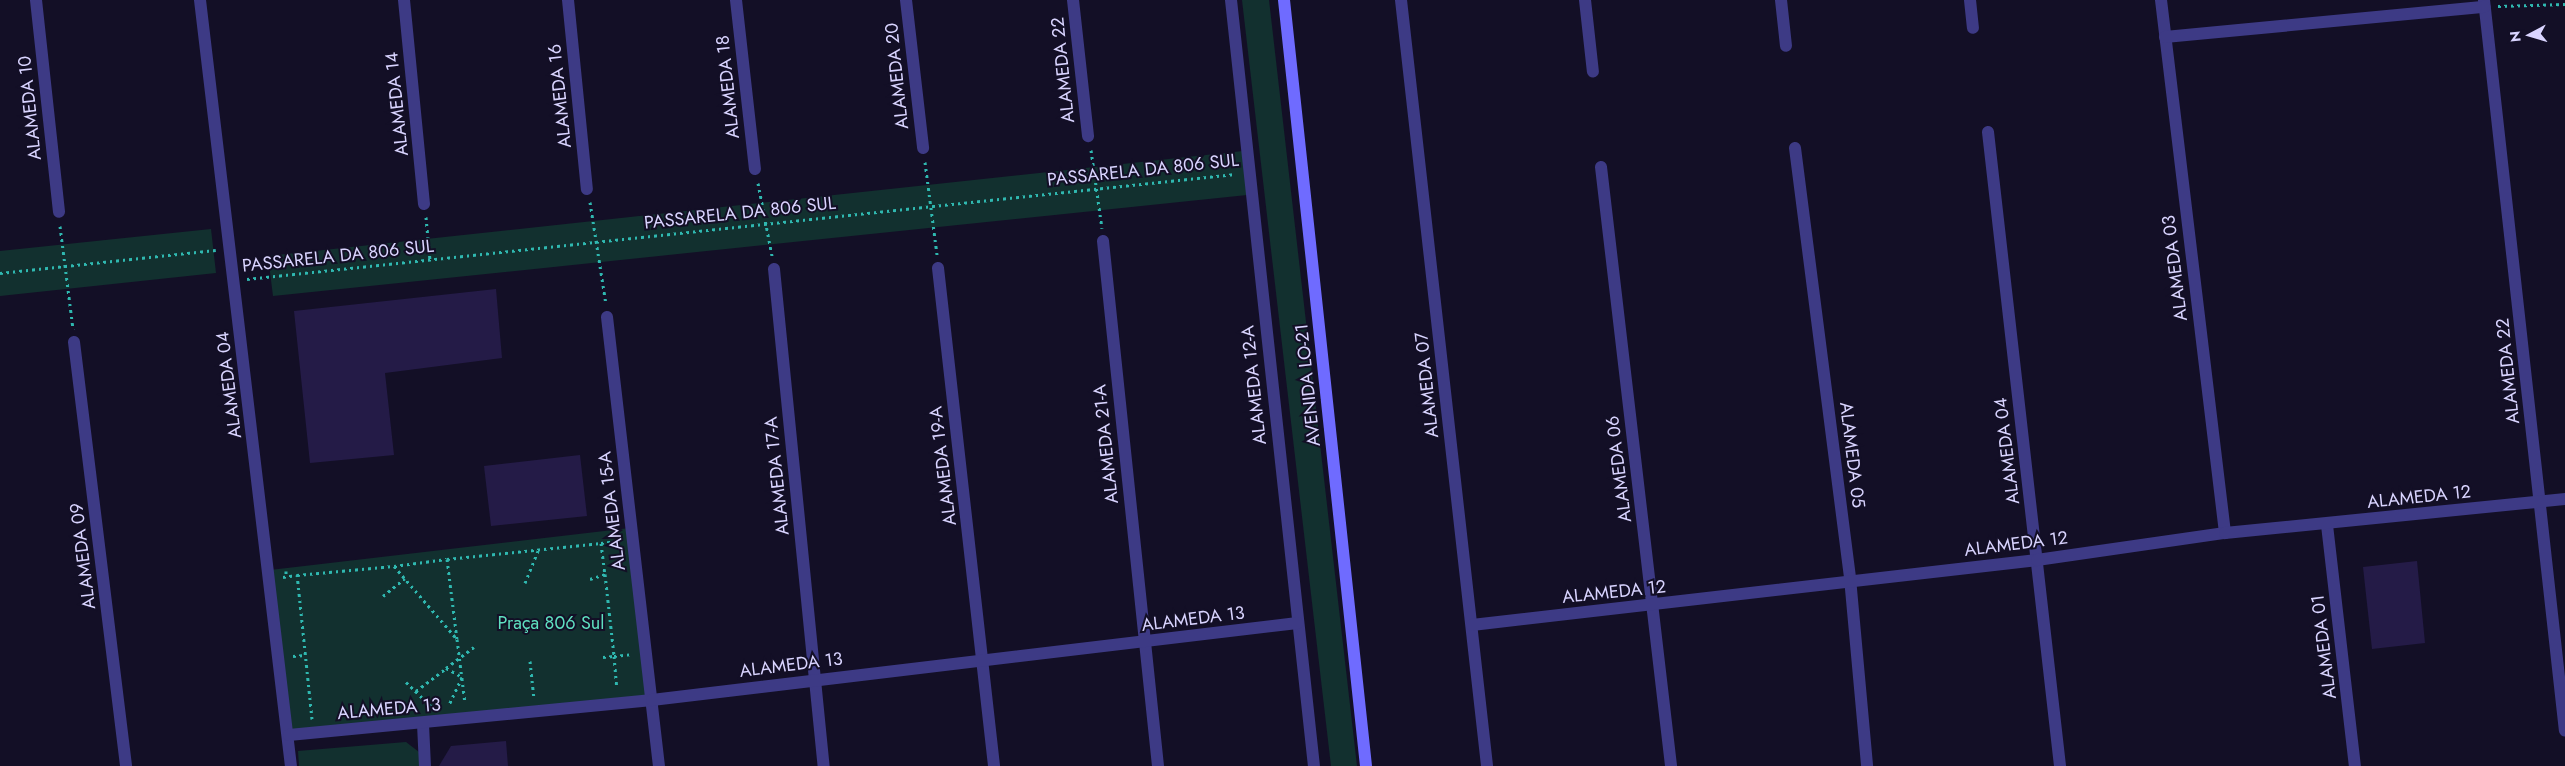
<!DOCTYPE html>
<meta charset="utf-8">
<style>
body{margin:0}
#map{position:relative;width:2565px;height:766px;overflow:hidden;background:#130f26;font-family:Jost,sans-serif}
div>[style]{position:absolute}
.green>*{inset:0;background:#12302f}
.building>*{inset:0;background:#241b47}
.path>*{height:3px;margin-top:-1.5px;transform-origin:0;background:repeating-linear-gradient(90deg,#2fb8b0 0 2.5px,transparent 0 6.5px)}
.street>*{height:12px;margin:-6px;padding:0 6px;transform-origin:6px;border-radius:6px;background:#3d3a85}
.secondary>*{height:12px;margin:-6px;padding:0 6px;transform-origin:6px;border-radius:6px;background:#6f6bff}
span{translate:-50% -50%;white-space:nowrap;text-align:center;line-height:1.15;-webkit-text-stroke:4px #130f26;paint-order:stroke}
.street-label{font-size:18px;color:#d9d4ff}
.park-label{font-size:18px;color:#5fe0c0}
.north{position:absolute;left:2505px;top:10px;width:50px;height:50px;-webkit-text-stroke:4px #130f26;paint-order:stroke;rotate:264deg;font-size:14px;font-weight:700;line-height:20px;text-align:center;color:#d9d4ff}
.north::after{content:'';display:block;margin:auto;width:18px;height:22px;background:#d9d4ff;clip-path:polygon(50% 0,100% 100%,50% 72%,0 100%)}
</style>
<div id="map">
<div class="green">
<i style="clip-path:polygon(1242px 0,1269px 0,1357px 766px,1331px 766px)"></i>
<i style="clip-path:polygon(1243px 151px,1247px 195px,273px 296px,268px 256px)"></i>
<i style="clip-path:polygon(211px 229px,216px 273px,0 296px,0 251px)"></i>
<i style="clip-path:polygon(630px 528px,650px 698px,290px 733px,270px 570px)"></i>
<i style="clip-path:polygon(406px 742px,419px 752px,420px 766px,299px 766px,298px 751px)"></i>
</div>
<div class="building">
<i style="clip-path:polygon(496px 289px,502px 358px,385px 373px,394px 455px,310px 463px,294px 311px)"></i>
<i style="clip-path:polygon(580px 455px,587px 516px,491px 526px,484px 466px)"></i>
<i style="clip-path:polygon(2417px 561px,2425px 643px,2372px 649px,2363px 567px)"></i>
<i style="clip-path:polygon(506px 741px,508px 766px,439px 766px,451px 746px)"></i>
</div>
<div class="path">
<i style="left:2498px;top:6px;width:67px;rotate:-1.7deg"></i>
<i style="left:1091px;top:150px;width:79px;rotate:82deg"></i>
<i style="left:925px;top:162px;width:94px;rotate:82.6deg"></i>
<i style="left:758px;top:183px;width:74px;rotate:79.1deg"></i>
<i style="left:590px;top:202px;width:103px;rotate:81.1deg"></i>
<i style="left:426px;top:217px;width:43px;rotate:84.7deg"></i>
<i style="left:60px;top:226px;width:104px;rotate:82.8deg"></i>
<i style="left:0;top:273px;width:217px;rotate:-6.1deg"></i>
<i style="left:247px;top:279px;width:994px;rotate:-6.07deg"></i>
<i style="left:601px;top:543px;width:17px;rotate:-7deg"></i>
<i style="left:447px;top:559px;width:155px;rotate:-5.9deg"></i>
<i style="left:601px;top:543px;width:31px;rotate:83deg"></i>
<i style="left:394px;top:566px;width:53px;rotate:-7.5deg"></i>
<i style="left:447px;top:559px;width:81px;rotate:82.9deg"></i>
<i style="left:286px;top:571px;width:6px;rotate:90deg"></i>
<i style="left:283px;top:577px;width:14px;rotate:-8deg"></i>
<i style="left:590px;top:579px;width:16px;rotate:-18deg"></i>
<i style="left:605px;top:574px;width:82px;rotate:83.7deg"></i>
<i style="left:614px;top:656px;width:18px;rotate:-6deg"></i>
<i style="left:525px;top:583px;width:37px;rotate:-68deg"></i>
<i style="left:383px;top:596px;width:28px;rotate:-39deg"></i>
<i style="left:293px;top:656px;width:12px;rotate:-5deg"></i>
<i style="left:603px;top:657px;width:11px;rotate:-5deg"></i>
<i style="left:614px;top:656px;width:32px;rotate:85deg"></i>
<i style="left:530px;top:661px;width:36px;rotate:84deg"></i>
<i style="left:446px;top:668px;width:35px;rotate:-37deg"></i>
<i style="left:406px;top:682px;width:35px;rotate:44deg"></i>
<i style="left:416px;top:691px;width:38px;rotate:-37deg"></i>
<i style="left:446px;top:668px;width:18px;rotate:29deg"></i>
<i style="left:462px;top:677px;width:31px;rotate:115deg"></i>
<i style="left:312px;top:719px;width:145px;rotate:-95.9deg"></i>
<i style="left:297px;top:575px;width:97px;rotate:-5.3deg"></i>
<i style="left:394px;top:566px;width:96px;rotate:49.2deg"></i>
<i style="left:457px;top:639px;width:64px;rotate:82.9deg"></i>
</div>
<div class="street">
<i style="left:36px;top:0;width:213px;rotate:83.8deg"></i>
<i style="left:200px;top:0;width:771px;rotate:83.23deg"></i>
<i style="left:404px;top:0;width:205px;rotate:84.4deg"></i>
<i style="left:568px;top:0;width:190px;rotate:84.3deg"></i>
<i style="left:736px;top:0;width:170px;rotate:83.6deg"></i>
<i style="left:906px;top:0;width:149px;rotate:83.4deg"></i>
<i style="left:1073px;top:0;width:137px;rotate:83.7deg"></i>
<i style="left:1231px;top:0;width:770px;rotate:83.82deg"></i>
<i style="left:1401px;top:0;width:771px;rotate:83.59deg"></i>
<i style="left:1585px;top:0;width:72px;rotate:83.7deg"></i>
<i style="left:1781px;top:0;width:46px;rotate:83.8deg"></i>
<i style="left:1970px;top:0;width:28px;rotate:84deg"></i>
<i style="left:2161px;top:0;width:537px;rotate:83.15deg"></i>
<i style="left:2484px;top:0;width:735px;rotate:83.68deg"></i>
<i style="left:2165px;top:37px;width:321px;rotate:-5.4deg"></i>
<i style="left:1988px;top:132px;width:638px;rotate:83.52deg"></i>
<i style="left:1795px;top:148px;width:434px;rotate:82.7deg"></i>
<i style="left:1850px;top:578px;width:189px;rotate:84.8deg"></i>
<i style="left:1601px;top:167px;width:603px;rotate:83.33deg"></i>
<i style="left:1103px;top:241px;width:528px;rotate:84.02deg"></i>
<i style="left:938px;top:268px;width:501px;rotate:83.58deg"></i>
<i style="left:774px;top:269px;width:500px;rotate:84.3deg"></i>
<i style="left:607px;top:317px;width:452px;rotate:83.4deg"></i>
<i style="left:74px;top:342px;width:427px;rotate:83deg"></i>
<i style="left:2327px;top:525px;width:243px;rotate:83.4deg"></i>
<i style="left:1472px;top:625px;width:569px;rotate:-6.56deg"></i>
<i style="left:2037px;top:560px;width:190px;rotate:-8.2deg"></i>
<i style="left:2225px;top:533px;width:342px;rotate:-5.7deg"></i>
<i style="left:423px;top:724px;width:42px;rotate:87.3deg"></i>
<i style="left:289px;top:735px;width:365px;rotate:-5.5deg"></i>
<i style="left:652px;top:700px;width:650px;rotate:-6.81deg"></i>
</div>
<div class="secondary">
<i style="left:1284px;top:0;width:770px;rotate:83.89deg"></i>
</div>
<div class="street-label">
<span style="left:1063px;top:70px;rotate:-96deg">ALAMEDA 22</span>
<span style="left:897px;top:76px;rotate:-96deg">ALAMEDA 20</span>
<span style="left:728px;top:87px;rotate:-96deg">ALAMEDA 18</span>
<span style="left:560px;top:96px;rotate:-96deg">ALAMEDA 16</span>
<span style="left:397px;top:104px;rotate:-96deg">ALAMEDA 14</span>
<span style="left:30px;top:108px;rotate:-96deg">ALAMEDA 10</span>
<span style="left:1143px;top:170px;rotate:-6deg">PASSARELA DA 806 SUL</span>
<span style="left:740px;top:213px;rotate:-6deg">PASSARELA DA 806 SUL</span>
<span style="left:338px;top:256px;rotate:-6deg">PASSARELA DA 806 SUL</span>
<span style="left:2175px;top:268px;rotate:-97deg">ALAMEDA 03</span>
<span style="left:2508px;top:371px;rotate:-96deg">ALAMEDA 22</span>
<span style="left:229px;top:385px;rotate:-97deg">ALAMEDA 04</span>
<span style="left:1254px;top:385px;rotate:-96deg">ALAMEDA 12-A</span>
<span style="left:1308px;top:385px;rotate:-96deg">AVENIDA LO-21</span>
<span style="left:1427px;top:385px;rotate:-96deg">ALAMEDA 07</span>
<span style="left:1106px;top:444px;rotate:-96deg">ALAMEDA 21-A</span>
<span style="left:2007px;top:451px;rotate:-97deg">ALAMEDA 04</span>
<span style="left:1852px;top:455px;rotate:83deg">ALAMEDA 05</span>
<span style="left:943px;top:466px;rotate:-97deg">ALAMEDA 19-A</span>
<span style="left:1619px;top:469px;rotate:-97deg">ALAMEDA 06</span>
<span style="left:777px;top:476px;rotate:-96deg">ALAMEDA 17-A</span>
<span style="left:2419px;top:497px;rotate:-6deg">ALAMEDA 12</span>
<span style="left:612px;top:511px;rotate:-97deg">ALAMEDA 15-A</span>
<span style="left:2016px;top:544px;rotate:-7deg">ALAMEDA 12</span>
<span style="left:83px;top:556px;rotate:-97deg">ALAMEDA 09</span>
<span style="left:1614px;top:592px;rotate:-6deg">ALAMEDA 12</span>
<span style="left:1193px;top:619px;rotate:-7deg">ALAMEDA 13</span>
<span style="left:2324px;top:647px;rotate:-97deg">ALAMEDA 01</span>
<span style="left:791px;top:665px;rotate:-7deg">ALAMEDA 13</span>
<span style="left:389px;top:709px;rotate:-5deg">ALAMEDA 13</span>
</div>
<div class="park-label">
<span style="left:551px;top:623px">Praça 806 Sul</span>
</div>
<div class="north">N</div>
</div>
